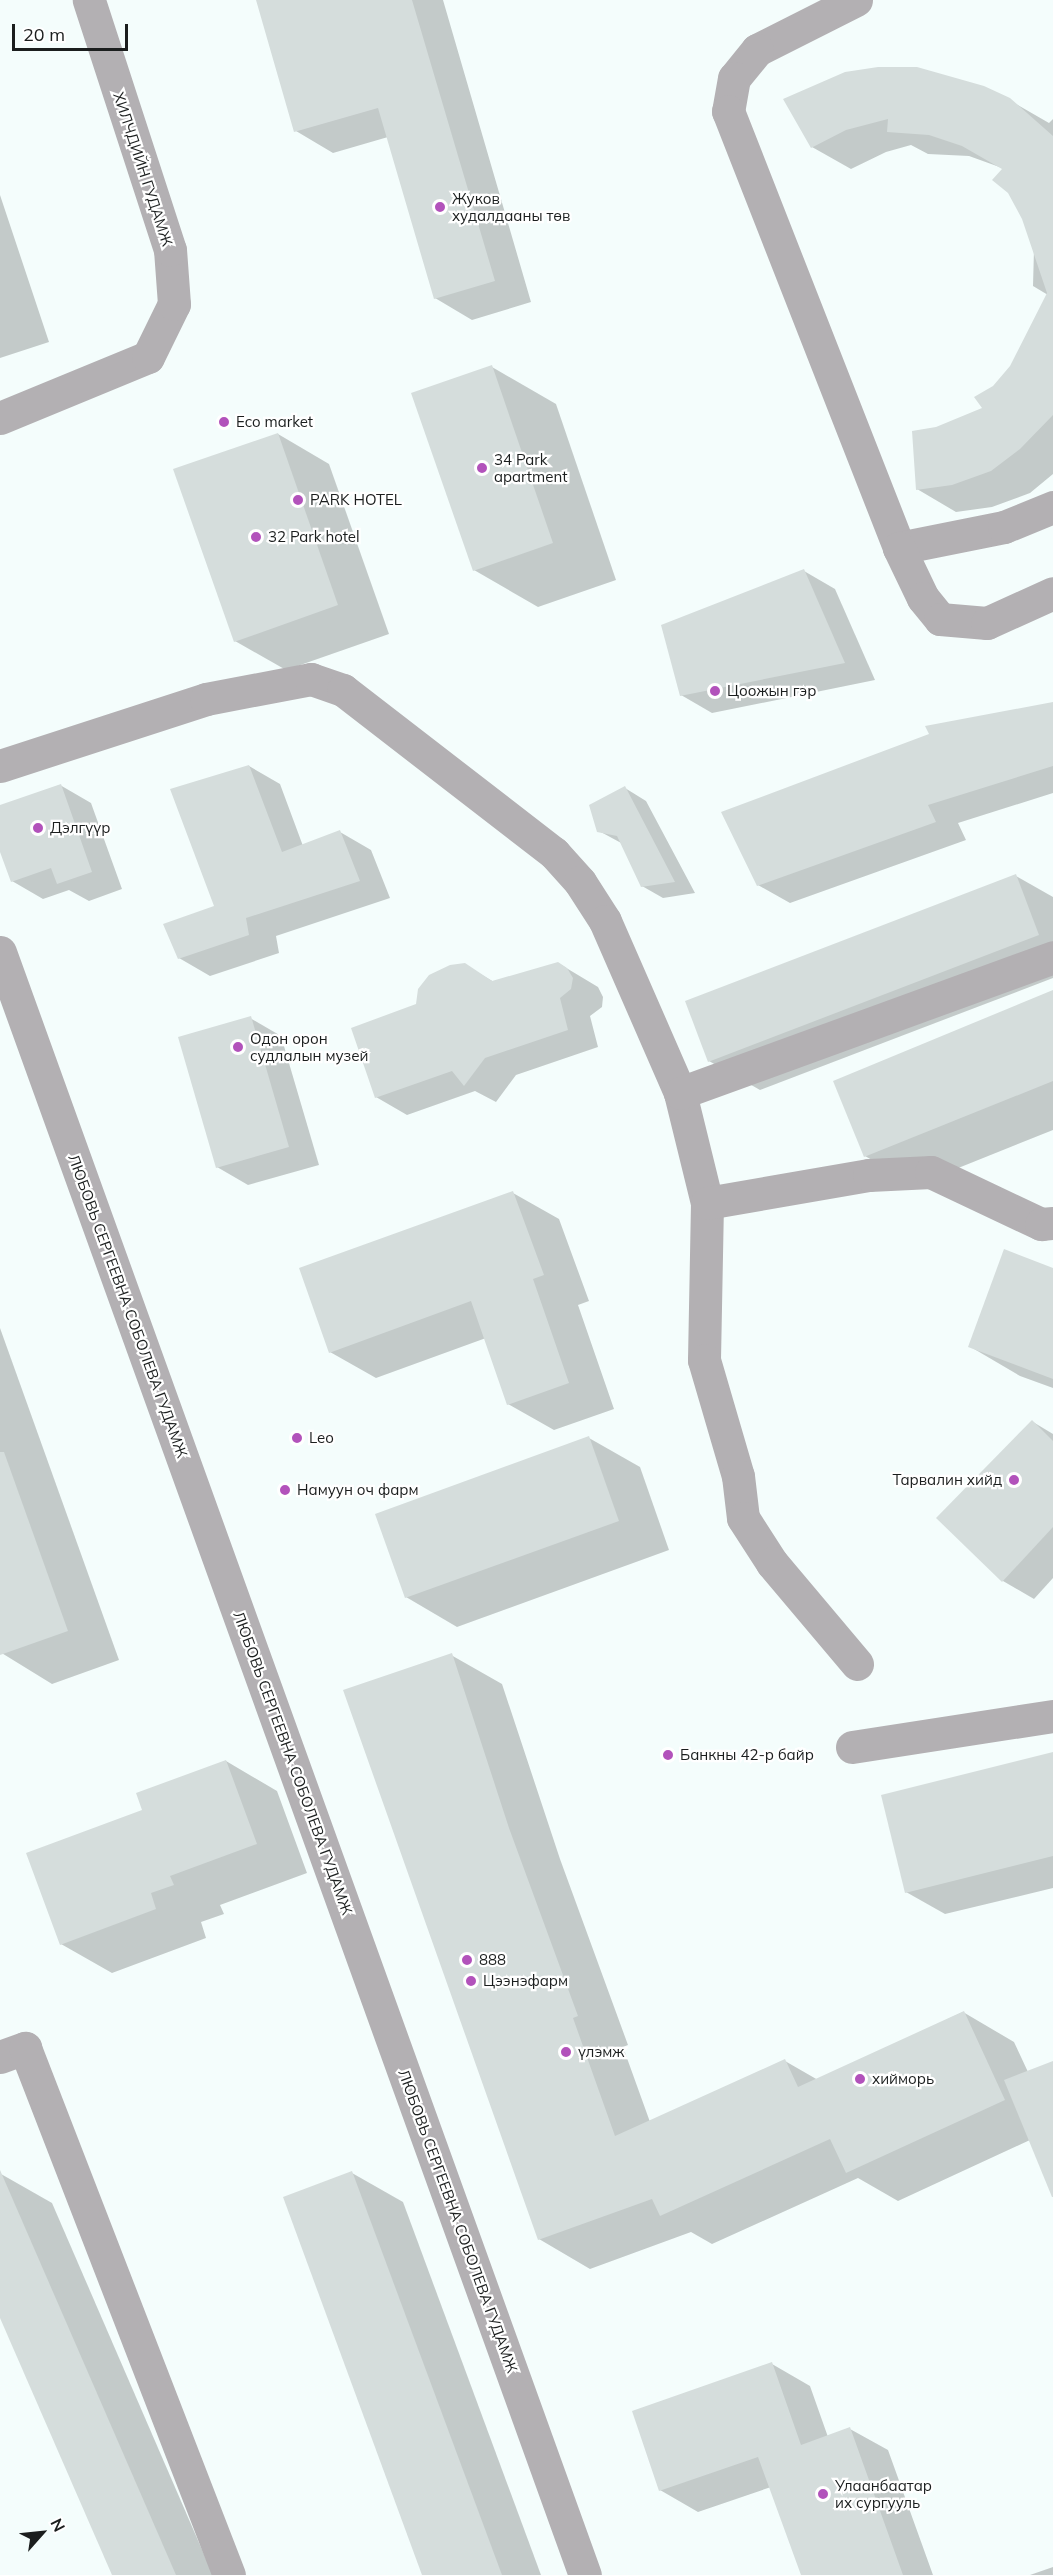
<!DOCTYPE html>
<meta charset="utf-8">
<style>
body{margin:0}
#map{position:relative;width:1053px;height:2575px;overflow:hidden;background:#f4fdfc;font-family:Mulish,sans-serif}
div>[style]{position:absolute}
.shadow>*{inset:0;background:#0003}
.building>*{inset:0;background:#d5dddc}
.minor>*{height:33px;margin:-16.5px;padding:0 16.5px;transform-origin:16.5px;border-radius:16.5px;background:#b3b0b3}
.tertiary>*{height:33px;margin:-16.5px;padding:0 16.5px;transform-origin:16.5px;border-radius:16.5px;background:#b3b0b3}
.dots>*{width:16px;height:16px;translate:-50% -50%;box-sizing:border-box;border:3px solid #fff;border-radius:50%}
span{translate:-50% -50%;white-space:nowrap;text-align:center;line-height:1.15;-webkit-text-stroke:4.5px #fff;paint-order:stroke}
.street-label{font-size:15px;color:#1b1e1e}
.poi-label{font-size:15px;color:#1b1e1e}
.left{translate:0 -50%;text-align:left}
.right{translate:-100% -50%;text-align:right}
.north{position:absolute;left:12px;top:2503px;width:60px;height:60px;-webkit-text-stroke:4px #fff;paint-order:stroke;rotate:63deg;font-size:16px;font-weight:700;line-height:24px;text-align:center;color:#1b1e1e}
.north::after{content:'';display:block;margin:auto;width:21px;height:27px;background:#1b1e1e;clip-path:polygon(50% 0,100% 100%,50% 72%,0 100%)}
.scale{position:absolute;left:12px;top:24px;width:116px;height:27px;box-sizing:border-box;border:3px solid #1b1e1e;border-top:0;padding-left:8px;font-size:18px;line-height:21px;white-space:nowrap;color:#1b1e1e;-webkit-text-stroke:4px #fff;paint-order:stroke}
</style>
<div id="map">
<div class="shadow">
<i style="clip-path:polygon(257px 0,443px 0,531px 302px,472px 320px,435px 298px,388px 137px,333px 153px,296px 131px)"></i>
<i style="clip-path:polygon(785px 100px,1009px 100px,1049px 123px,1053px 119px,1053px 474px,1030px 493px,992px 507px,956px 512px,917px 489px,936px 429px,984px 409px,994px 387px,1012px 367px,1048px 295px,1033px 286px,1034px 249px,1005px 169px,969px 156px,928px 154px,911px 145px,886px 152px,851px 169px,812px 147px)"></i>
<i style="clip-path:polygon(0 195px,49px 342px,0 358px)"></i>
<i style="clip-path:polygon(492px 367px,556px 404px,616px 580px,538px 607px,474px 570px)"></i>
<i style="clip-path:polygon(278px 434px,329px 464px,389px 634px,286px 670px,235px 641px)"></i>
<i style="clip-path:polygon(804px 571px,835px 589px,875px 680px,712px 713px,681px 695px)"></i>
<i style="clip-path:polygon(1053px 703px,1053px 793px,958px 823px,966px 840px,790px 903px,758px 885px)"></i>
<i style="clip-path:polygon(249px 766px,280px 784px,303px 846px,340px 832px,371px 850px,390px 898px,276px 936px,279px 953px,210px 976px,179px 958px,216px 907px)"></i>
<i style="clip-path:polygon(60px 785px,91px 803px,122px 889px,89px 901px,69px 890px,43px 899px,12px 881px,0 848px,0 806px)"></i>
<i style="clip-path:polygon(625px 788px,646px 801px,695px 893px,663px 898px,642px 886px,623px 844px,599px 831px)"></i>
<i style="clip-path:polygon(1016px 876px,1053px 897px,1053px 978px,760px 1090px,709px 1061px)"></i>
<i style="clip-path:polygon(558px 963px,598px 987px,603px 997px,602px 1007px,590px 1016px,598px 1047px,516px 1075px,496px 1102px,475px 1091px,407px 1115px,376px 1097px,417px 1005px,465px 965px,494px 982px)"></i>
<i style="clip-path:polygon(1053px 992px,1053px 1130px,916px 1185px,865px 1156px)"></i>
<i style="clip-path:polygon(250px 1018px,281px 1036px,319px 1165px,248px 1185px,217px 1167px)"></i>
<i style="clip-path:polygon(513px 1193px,559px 1219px,589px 1301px,578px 1305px,614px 1409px,554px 1430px,508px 1404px,486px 1338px,376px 1378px,330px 1352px)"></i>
<i style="clip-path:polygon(1053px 1269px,1053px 1388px,1020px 1376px,969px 1346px)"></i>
<i style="clip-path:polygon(0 1328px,119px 1660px,52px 1684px,0 1652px)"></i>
<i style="clip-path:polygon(1033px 1422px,1053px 1434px,1053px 1578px,1034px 1599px,1003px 1581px,938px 1518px)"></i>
<i style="clip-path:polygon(589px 1438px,640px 1467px,669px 1550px,457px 1627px,406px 1597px)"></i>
<i style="clip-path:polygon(451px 1655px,502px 1684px,560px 1859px,628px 2045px,623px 2047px,650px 2122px,785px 2061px,818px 2080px,963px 2012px,1014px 2042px,1028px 2072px,1053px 2062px,1053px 2172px,1030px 2140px,898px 2201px,858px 2178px,712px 2244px,691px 2232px,590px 2269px,539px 2239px)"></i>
<i style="clip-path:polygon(1053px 1754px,1053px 1888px,945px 1914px,906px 1892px)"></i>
<i style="clip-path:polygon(226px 1761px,277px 1791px,307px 1873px,220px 1905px,224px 1914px,201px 1922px,206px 1938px,112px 1973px,61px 1944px,144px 1811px)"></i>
<i style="clip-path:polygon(352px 2173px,403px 2202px,541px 2575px,424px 2575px)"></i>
<i style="clip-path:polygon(1px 2174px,52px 2203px,213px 2575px,113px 2575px,0 2314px)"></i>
<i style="clip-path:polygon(772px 2364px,810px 2386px,828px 2437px,850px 2429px,888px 2450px,933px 2575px,803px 2575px,771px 2487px,698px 2512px,660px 2490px)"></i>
<i style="clip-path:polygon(1053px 2567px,1053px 2575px,1030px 2575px)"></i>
</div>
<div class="building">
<i style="clip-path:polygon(256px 0,412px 0,495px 281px,434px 299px,378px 108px,294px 132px)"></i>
<i style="clip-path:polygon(878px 67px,917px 67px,984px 86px,1010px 98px,1053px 136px,1053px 415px,1020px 449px,991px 471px,952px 485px,916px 490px,912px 431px,936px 427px,982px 408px,974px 397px,993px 386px,1010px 366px,1047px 293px,1022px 219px,1008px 193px,992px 180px,1002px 169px,962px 146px,929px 135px,887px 132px,888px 119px,846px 130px,811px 148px,783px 99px,845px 72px)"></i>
<i style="clip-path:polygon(492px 365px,553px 543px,473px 571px,411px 393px)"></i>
<i style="clip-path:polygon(278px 433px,338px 605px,234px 642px,173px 469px)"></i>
<i style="clip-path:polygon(804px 569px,845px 663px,680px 696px,661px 625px)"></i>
<i style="clip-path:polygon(1053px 702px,1053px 766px,928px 805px,936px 822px,757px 886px,721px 812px,929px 734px,925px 726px)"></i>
<i style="clip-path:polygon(249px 765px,282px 852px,340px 830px,360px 881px,246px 918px,249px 935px,178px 959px,163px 924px,214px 906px,170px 789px)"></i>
<i style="clip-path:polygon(61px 784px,92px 872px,57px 884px,51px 868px,11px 882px,0 852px,0 805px)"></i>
<i style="clip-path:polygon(625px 786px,675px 882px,641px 887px,617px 836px,597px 832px,589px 805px)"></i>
<i style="clip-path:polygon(1016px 874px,1039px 935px,708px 1062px,685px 1001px)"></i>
<i style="clip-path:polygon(558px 962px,567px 968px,573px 978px,571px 989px,560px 998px,568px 1030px,485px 1058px,464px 1086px,452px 1071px,375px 1098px,351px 1028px,416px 1004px,418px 989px,429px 975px,450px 965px,465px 963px,492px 981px)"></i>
<i style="clip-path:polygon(1053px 990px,1053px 1081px,864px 1157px,833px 1081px)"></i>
<i style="clip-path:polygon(251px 1016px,289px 1147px,216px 1168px,178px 1037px)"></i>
<i style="clip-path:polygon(513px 1191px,544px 1275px,533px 1279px,569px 1383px,507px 1405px,471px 1301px,329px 1353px,299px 1268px)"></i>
<i style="clip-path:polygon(1004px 1249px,1053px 1268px,1053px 1379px,968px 1347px)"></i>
<i style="clip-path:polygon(1032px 1420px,1053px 1441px,1053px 1527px,1002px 1582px,936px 1518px)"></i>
<i style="clip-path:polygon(589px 1436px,619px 1521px,405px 1598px,375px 1514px)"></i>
<i style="clip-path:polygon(0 1452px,4px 1452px,68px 1631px,0 1655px)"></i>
<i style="clip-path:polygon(452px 1653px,509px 1828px,578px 2016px,573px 2018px,615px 2136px,785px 2059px,798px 2087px,964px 2011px,1005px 2100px,846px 2173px,830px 2139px,660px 2216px,652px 2199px,538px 2240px,343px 1690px)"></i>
<i style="clip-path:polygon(1053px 1752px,1053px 1856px,905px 1893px,881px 1795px)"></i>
<i style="clip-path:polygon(226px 1760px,257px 1844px,170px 1876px,174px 1885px,151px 1893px,156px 1909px,60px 1945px,26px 1853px,142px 1810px,136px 1793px)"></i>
<i style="clip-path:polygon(1053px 2061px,1053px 2197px,1052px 2197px,1004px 2080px)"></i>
<i style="clip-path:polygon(0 2170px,176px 2575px,112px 2575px,0 2318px)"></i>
<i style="clip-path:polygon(352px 2171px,502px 2575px,422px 2575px,283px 2197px)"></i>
<i style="clip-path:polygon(772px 2362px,801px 2445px,850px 2427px,903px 2575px,801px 2575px,758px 2457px,659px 2491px,632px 2411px)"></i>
</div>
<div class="minor">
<i style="left:856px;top:0;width:111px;rotate:153.2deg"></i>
<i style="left:757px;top:50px;width:36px;rotate:129deg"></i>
<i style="left:734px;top:78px;width:34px;rotate:100deg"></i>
<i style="left:728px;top:111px;width:469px;rotate:68.6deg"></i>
<i style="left:899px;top:548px;width:107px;rotate:-11.3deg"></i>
<i style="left:1004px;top:527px;width:53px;rotate:-22.2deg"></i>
<i style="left:899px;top:548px;width:55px;rotate:64.4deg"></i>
<i style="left:923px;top:598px;width:27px;rotate:51deg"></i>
<i style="left:940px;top:619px;width:47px;rotate:4.9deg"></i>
<i style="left:987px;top:623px;width:72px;rotate:-24.4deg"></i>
<i style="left:0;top:766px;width:217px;rotate:-18deg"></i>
<i style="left:206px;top:699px;width:107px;rotate:-10.8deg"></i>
<i style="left:311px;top:679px;width:34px;rotate:19deg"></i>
<i style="left:343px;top:690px;width:267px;rotate:37.7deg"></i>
<i style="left:554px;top:853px;width:39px;rotate:48deg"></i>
<i style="left:580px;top:882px;width:46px;rotate:57.3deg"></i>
<i style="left:605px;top:921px;width:188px;rotate:66.4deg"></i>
<i style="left:680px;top:1093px;width:113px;rotate:76.2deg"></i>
<i style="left:707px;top:1203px;width:157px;rotate:91.1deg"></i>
<i style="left:704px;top:1360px;width:121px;rotate:73.7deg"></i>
<i style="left:738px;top:1476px;width:42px;rotate:83.2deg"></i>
<i style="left:743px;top:1518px;width:54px;rotate:57.2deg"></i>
<i style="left:772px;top:1563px;width:132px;rotate:49.9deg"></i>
<i style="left:0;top:952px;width:1725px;rotate:70.18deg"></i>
<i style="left:680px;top:1093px;width:397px;rotate:-20deg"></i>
<i style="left:707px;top:1203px;width:164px;rotate:-9.8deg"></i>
<i style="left:869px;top:1175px;width:62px;rotate:-2.8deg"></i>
<i style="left:931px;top:1172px;width:122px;rotate:25.3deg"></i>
<i style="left:1041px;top:1224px;width:12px;rotate:-5deg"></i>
<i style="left:852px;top:1747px;width:203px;rotate:-8.8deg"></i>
<i style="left:0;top:2057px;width:27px;rotate:-20deg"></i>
<i style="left:25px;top:2048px;width:565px;rotate:68.84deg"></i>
</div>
<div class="tertiary">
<i style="left:0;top:418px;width:160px;rotate:-22.4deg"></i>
<i style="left:148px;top:357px;width:59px;rotate:-63.9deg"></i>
<i style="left:174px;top:304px;width:54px;rotate:-94.2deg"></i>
<i style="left:170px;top:250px;width:263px;rotate:-108deg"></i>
</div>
<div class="dots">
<i style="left:440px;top:207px;background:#b252bb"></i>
<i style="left:224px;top:422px;background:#b252bb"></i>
<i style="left:482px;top:468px;background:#b252bb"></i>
<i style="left:298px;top:500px;background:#b252bb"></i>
<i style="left:256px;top:537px;background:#b252bb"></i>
<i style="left:715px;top:691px;background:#b252bb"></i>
<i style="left:38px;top:828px;background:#b252bb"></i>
<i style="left:238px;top:1047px;background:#b252bb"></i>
<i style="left:297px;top:1438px;background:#b252bb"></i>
<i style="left:1014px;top:1480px;background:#b252bb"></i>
<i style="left:285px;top:1490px;background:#b252bb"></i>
<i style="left:668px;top:1755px;background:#b252bb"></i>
<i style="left:467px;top:1960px;background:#b252bb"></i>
<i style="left:471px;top:1981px;background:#b252bb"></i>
<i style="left:566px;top:2052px;background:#b252bb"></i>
<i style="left:860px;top:2079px;background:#b252bb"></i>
<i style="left:823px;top:2494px;background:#b252bb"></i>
</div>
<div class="street-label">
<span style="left:143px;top:169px;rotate:72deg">ХИЛЧДИЙН ГУДАМЖ</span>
<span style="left:128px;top:1306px;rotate:70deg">ЛЮБОВЬ СЕРГЕЕВНА СОБОЛЕВА ГУДАМЖ</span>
<span style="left:293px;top:1763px;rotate:70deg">ЛЮБОВЬ СЕРГЕЕВНА СОБОЛЕВА ГУДАМЖ</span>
<span style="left:458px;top:2221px;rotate:70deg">ЛЮБОВЬ СЕРГЕЕВНА СОБОЛЕВА ГУДАМЖ</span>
</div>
<div class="poi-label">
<span class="left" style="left:452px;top:207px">Жуков<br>худалдааны төв</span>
<span class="left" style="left:236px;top:422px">Eco market</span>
<span class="left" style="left:494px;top:468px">34 Park<br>apartment</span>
<span class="left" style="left:310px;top:500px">PARK HOTEL</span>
<span class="left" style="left:268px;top:537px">32 Park hotel</span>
<span class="left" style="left:727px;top:691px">Цоожын гэр</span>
<span class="left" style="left:50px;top:828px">Дэлгүүр</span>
<span class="left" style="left:250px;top:1047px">Одон орон<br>судлалын музей</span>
<span class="left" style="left:309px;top:1438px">Leo</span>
<span class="right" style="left:1002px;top:1480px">Тарвалин хийд</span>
<span class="left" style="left:297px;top:1490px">Намуун оч фарм</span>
<span class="left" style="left:680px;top:1755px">Банкны 42-р байр</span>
<span class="left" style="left:479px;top:1960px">888</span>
<span class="left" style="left:483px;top:1981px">Цээнэфарм</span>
<span class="left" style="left:578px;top:2052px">үлэмж</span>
<span class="left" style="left:872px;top:2079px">хийморь</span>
<span class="left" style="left:835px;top:2494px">Улаанбаатар<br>их сургууль</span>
</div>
<div class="north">N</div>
<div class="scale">20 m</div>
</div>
